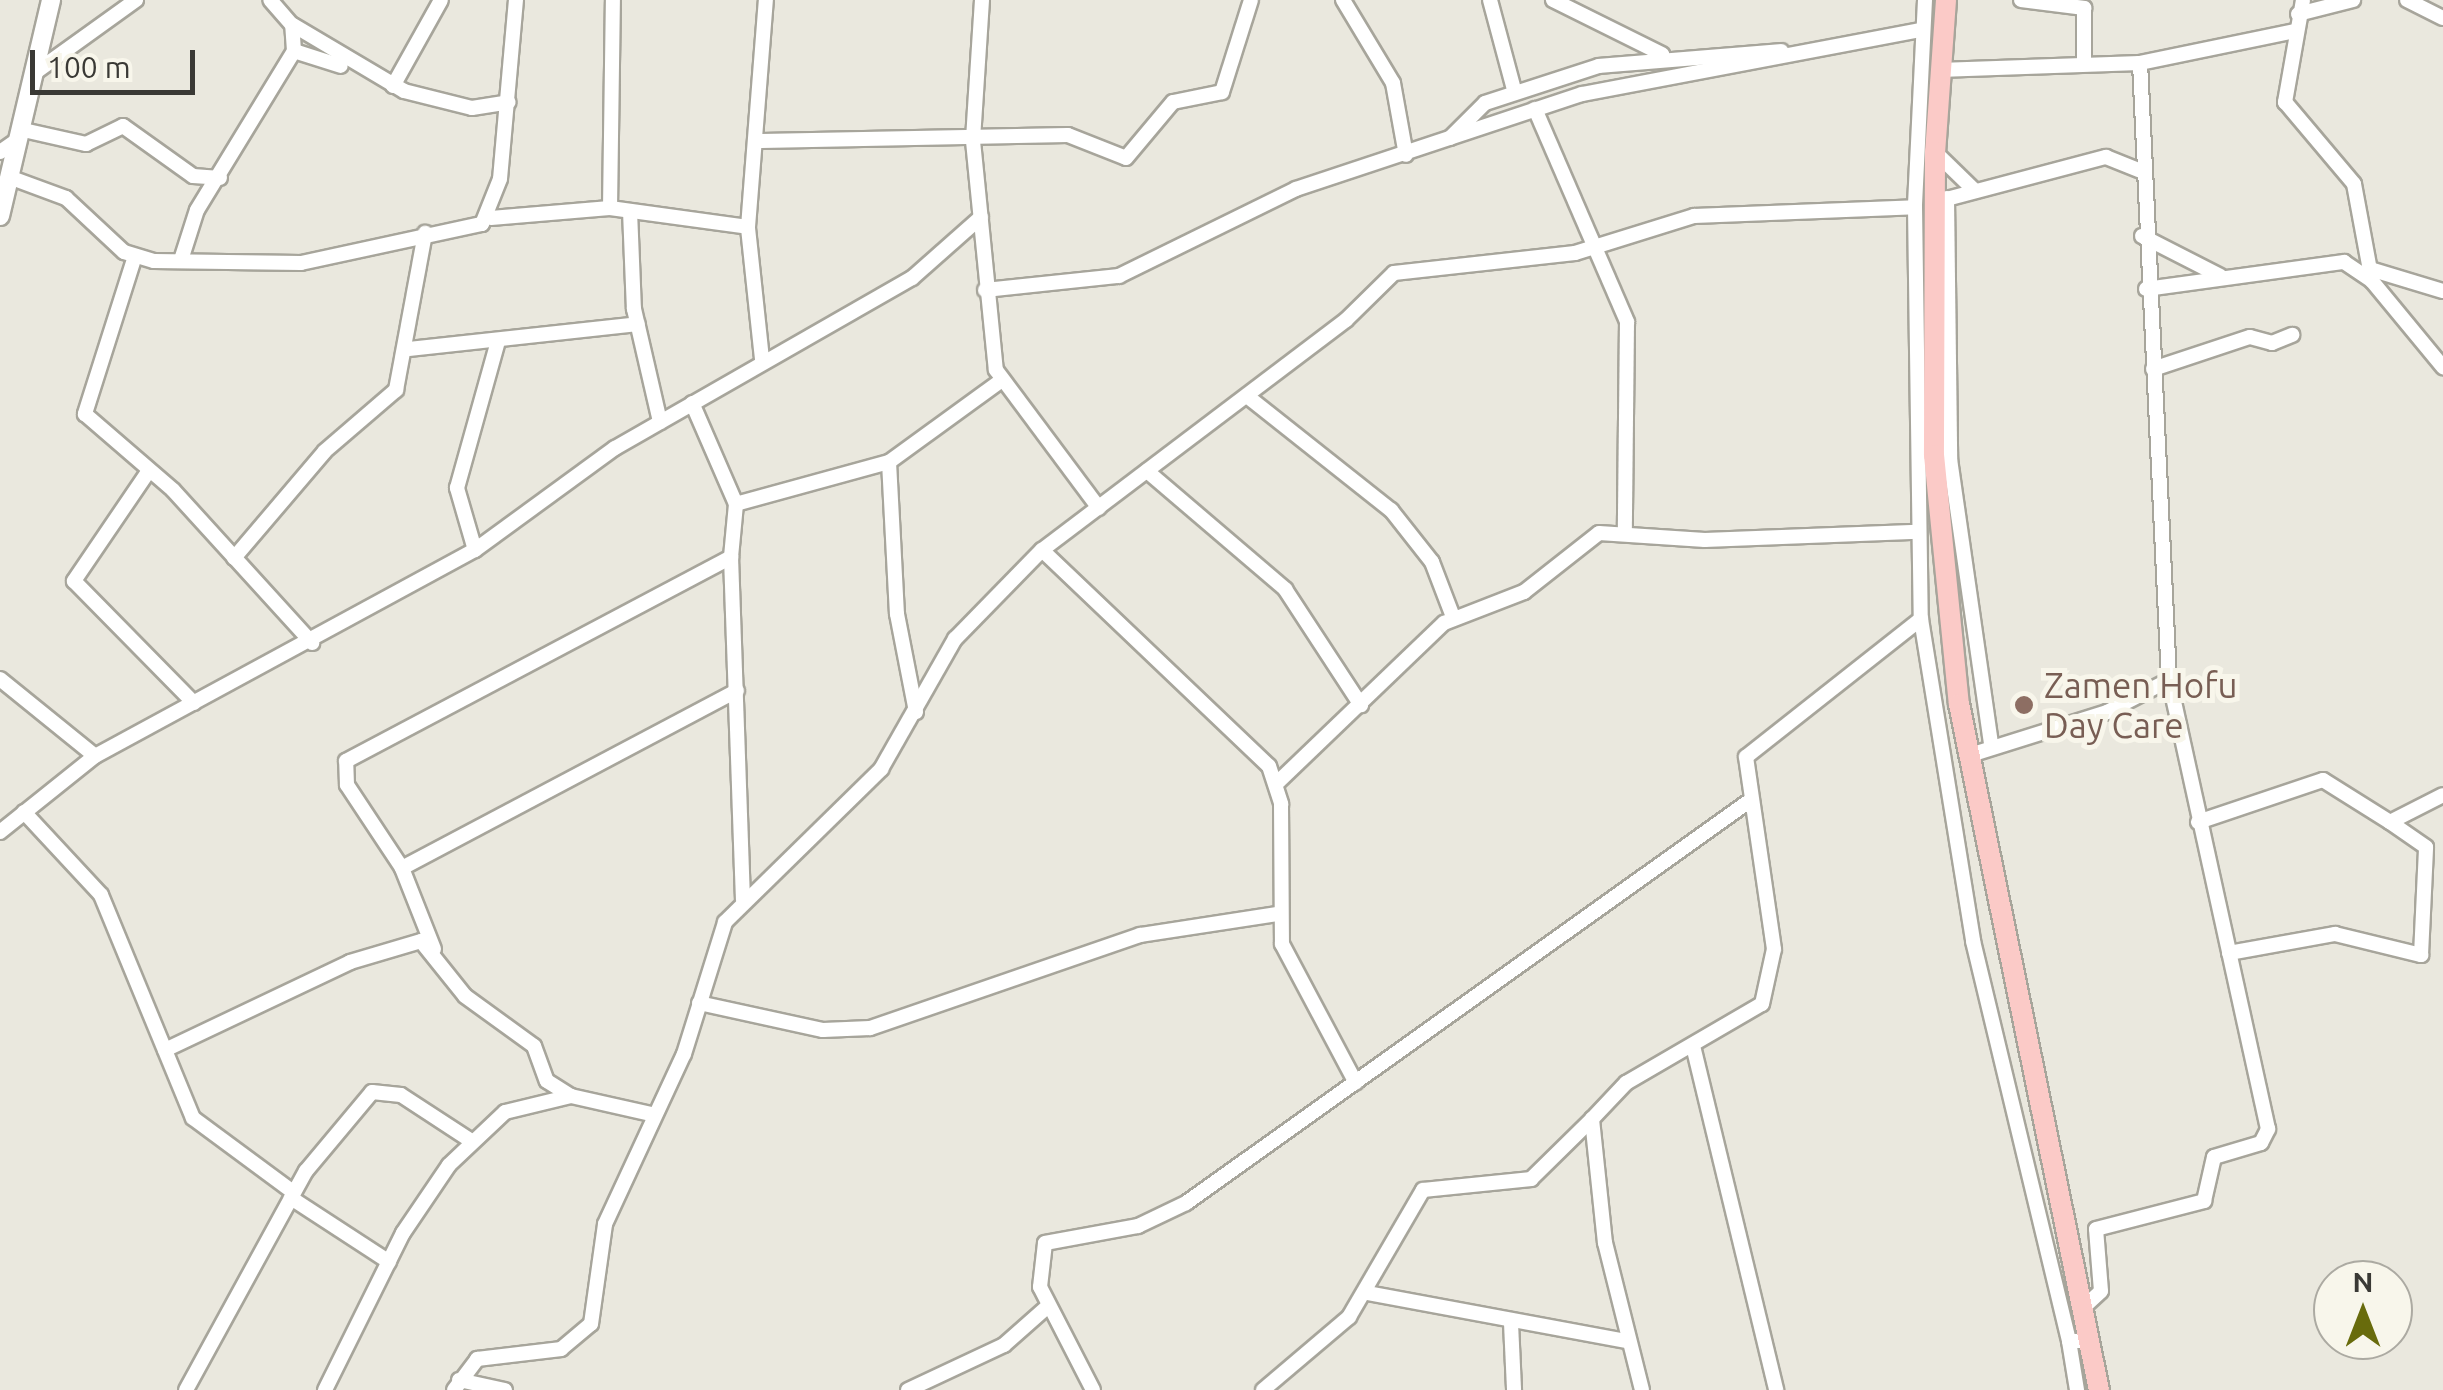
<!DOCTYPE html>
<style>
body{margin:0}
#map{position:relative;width:2443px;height:1390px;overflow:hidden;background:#eae8de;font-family:Ubuntu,sans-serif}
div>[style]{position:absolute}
.roads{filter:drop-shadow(2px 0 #a7a59b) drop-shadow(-2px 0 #a7a59b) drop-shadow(0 2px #a7a59b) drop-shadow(0 -2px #a7a59b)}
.street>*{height:14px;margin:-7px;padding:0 7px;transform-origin:7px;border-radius:7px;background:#fff}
.secondary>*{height:18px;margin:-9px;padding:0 9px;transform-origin:9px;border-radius:9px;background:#fff}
.primary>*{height:20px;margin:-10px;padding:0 10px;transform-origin:10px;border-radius:10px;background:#fbcac7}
.dots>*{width:28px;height:28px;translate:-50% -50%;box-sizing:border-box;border:5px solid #f8f6eb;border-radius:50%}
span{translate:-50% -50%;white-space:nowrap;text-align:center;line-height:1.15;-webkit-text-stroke:10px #f8f6eb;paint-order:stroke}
.education-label{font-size:35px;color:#785e54}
.left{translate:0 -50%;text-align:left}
.north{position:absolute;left:2313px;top:1260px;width:100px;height:100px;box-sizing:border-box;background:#f8f6eb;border:2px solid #acaaa2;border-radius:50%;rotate:0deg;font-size:28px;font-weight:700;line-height:40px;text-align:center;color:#3a3935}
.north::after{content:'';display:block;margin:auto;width:35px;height:45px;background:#686b0c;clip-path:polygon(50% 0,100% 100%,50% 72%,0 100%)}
.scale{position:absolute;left:30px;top:50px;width:165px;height:45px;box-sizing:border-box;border:5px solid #3a3935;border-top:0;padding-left:12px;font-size:30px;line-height:35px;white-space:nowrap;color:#3a3935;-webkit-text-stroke:8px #f8f6eb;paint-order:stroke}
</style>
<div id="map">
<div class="roads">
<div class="street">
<i style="left:982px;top:0;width:141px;rotate:93.7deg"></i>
<i style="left:973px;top:141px;width:230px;rotate:84.3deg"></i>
<i style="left:996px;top:370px;width:172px;rotate:53.3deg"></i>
<i style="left:1343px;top:0;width:97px;rotate:58.9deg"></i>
<i style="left:1393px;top:83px;width:73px;rotate:79.8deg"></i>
<i style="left:1490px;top:0;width:96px;rotate:75deg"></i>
<i style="left:1553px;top:0;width:122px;rotate:26.4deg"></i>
<i style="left:1925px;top:0;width:207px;rotate:92.8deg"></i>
<i style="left:1915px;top:207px;width:412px;rotate:89.2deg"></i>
<i style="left:1921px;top:619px;width:326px;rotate:80.8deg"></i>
<i style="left:1973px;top:941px;width:411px;rotate:76.5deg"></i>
<i style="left:2069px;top:1341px;width:21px"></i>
<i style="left:2021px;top:0;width:64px;rotate:7.2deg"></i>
<i style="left:2084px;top:8px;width:56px;rotate:90deg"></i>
<i style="left:2303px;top:0;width:104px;rotate:100deg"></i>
<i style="left:2285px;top:102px;width:107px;rotate:49.9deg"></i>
<i style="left:2354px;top:184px;width:99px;rotate:79.5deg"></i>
<i style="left:2407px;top:0;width:40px;rotate:26.6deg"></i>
<i style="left:2298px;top:14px;width:57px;rotate:-14.3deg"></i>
<i style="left:293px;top:25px;width:129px;rotate:30.7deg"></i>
<i style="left:404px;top:91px;width:70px;rotate:14deg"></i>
<i style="left:472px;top:108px;width:37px;rotate:-9deg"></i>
<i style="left:294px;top:51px;width:49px;rotate:17.7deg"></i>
<i style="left:1939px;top:70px;width:201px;rotate:-2deg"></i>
<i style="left:2140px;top:63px;width:158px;rotate:-11.7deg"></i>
<i style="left:33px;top:74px;width:127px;rotate:-35.7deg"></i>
<i style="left:393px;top:86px;width:98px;rotate:-60.8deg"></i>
<i style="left:1535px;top:109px;width:232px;rotate:66.6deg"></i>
<i style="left:1627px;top:322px;width:208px;rotate:90.6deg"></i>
<i style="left:19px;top:129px;width:69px;rotate:12.6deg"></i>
<i style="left:86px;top:144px;width:41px;rotate:-25.9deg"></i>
<i style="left:123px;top:126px;width:86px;rotate:35.5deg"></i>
<i style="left:193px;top:176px;width:27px;rotate:4deg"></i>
<i style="left:1450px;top:138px;width:49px;rotate:-45deg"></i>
<i style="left:1485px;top:103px;width:120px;rotate:-18deg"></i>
<i style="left:1599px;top:66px;width:183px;rotate:-4.7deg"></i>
<i style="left:761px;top:141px;width:307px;rotate:-1.1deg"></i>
<i style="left:1068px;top:135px;width:62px;rotate:21.6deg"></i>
<i style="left:1126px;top:158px;width:73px;rotate:-50deg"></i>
<i style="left:1173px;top:102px;width:50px;rotate:-11.5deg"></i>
<i style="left:1222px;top:92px;width:96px;rotate:-72.5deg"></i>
<i style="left:0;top:152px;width:21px;rotate:-35deg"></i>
<i style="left:1935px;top:152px;width:53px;rotate:44.2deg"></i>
<i style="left:9px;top:177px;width:61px;rotate:20.2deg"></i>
<i style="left:66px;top:198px;width:79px;rotate:43deg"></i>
<i style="left:124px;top:252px;width:31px;rotate:17deg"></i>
<i style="left:154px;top:261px;width:147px;rotate:0.8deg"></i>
<i style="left:301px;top:263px;width:185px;rotate:-12.2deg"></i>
<i style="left:482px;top:224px;width:48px;rotate:-68.2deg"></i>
<i style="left:500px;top:179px;width:180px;rotate:-84.9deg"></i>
<i style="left:1947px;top:198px;width:261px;rotate:89.3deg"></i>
<i style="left:1950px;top:459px;width:289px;rotate:81.8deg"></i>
<i style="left:1939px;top:201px;width:173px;rotate:-14.8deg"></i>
<i style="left:2106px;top:157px;width:35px;rotate:22deg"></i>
<i style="left:610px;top:208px;width:208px;rotate:-89.2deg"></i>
<i style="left:630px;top:211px;width:98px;rotate:87.7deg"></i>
<i style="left:634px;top:309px;width:116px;rotate:77deg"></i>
<i style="left:491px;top:218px;width:119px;rotate:-4.8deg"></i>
<i style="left:610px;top:208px;width:139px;rotate:7.8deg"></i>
<i style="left:2142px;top:236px;width:88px;rotate:27.1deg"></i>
<i style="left:135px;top:256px;width:166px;rotate:107.6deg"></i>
<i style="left:85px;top:414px;width:116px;rotate:40.8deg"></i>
<i style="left:173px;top:490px;width:207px;rotate:47.7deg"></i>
<i style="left:181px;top:260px;width:52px;rotate:-72.3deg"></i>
<i style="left:197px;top:210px;width:186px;rotate:-58.6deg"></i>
<i style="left:294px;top:51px;width:26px;rotate:-94deg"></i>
<i style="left:292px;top:25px;width:33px;rotate:-131deg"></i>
<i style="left:2370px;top:269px;width:76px;rotate:16.8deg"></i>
<i style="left:2146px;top:289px;width:200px;rotate:-7.8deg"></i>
<i style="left:2344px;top:262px;width:34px;rotate:34deg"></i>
<i style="left:2372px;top:281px;width:112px;rotate:50.5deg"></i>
<i style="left:985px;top:290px;width:135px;rotate:-6deg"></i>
<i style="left:1119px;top:276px;width:197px;rotate:-26.2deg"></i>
<i style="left:1296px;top:189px;width:301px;rotate:-18.4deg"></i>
<i style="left:1582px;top:94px;width:346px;rotate:-10.7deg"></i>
<i style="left:409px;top:349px;width:230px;rotate:-6.2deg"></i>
<i style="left:762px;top:359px;width:133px;rotate:-96.1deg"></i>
<i style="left:748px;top:227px;width:228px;rotate:-85.5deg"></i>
<i style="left:2153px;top:369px;width:102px;rotate:-18.3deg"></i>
<i style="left:2250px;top:337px;width:23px;rotate:15deg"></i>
<i style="left:2272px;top:343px;width:22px;rotate:-22deg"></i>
<i style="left:1247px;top:396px;width:184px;rotate:38.4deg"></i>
<i style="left:1391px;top:510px;width:66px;rotate:51.7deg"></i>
<i style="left:1432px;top:562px;width:59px;rotate:69.1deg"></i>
<i style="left:889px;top:462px;width:152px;rotate:87deg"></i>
<i style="left:897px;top:614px;width:100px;rotate:79deg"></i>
<i style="left:1147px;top:471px;width:182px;rotate:40.5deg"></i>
<i style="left:1285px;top:589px;width:139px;rotate:56.8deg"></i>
<i style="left:148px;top:472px;width:132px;rotate:124.2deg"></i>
<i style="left:74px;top:581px;width:171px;rotate:45.5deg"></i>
<i style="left:736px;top:504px;width:159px;rotate:-15.4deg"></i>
<i style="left:889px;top:462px;width:140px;rotate:-36deg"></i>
<i style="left:475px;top:550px;width:65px;rotate:-106.2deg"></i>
<i style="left:457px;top:488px;width:153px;rotate:-74.4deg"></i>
<i style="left:1042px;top:550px;width:313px;rotate:43.6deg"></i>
<i style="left:1269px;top:766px;width:40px;rotate:72deg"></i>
<i style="left:1281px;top:804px;width:140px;rotate:89.6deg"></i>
<i style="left:1282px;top:944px;width:157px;rotate:62deg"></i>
<i style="left:731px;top:557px;width:343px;rotate:88deg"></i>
<i style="left:234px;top:558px;width:140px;rotate:-49.6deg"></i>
<i style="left:325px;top:451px;width:94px;rotate:-40.7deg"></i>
<i style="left:396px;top:390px;width:160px;rotate:-79.5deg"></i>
<i style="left:0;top:679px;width:122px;rotate:39deg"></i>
<i style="left:1967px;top:756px;width:147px;rotate:-17.4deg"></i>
<i style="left:2107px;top:712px;width:70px;rotate:-27.3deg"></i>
<i style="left:1278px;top:782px;width:230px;rotate:-43.8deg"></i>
<i style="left:1444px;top:623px;width:86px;rotate:-21.2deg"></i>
<i style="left:1524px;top:592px;width:95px;rotate:-38.2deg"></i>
<i style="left:1599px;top:533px;width:106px;rotate:3.8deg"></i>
<i style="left:1705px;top:540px;width:212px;rotate:-2.2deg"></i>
<i style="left:24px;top:812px;width:113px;rotate:47.1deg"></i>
<i style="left:101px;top:895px;width:241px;rotate:67.6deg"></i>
<i style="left:193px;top:1118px;width:124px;rotate:36.5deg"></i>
<i style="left:2198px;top:822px;width:132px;rotate:-18.6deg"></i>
<i style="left:2323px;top:780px;width:79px;rotate:32.1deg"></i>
<i style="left:2390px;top:822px;width:59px;rotate:-27deg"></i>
<i style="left:0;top:832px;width:122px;rotate:-38.7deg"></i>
<i style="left:95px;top:756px;width:432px;rotate:-28.5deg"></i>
<i style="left:475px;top:550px;width:173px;rotate:-36.1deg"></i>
<i style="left:615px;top:448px;width:342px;rotate:-29.8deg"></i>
<i style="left:912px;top:278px;width:92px;rotate:-41.5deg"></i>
<i style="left:402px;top:868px;width:379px;rotate:-27.9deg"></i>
<i style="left:434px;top:949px;width:87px;rotate:-111.6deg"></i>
<i style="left:402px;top:868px;width:100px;rotate:-123.5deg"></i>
<i style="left:347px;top:785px;width:24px;rotate:-92deg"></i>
<i style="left:346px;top:761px;width:436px;rotate:-27.9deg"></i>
<i style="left:731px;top:557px;width:53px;rotate:-84.6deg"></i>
<i style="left:736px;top:504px;width:110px;rotate:-113.5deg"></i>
<i style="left:2229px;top:953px;width:108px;rotate:-10.2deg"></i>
<i style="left:2335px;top:934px;width:89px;rotate:13.7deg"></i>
<i style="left:2421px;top:955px;width:108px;rotate:-87.3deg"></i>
<i style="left:2426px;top:847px;width:44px;rotate:-145.2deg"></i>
<i style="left:699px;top:1003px;width:127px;rotate:12.3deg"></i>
<i style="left:823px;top:1030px;width:47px;rotate:-2.4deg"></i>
<i style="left:870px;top:1028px;width:286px;rotate:-19deg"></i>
<i style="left:1140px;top:935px;width:140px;rotate:-8.7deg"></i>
<i style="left:165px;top:1050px;width:205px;rotate:-25.4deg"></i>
<i style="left:350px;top:962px;width:74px;rotate:-16.5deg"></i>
<i style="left:421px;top:941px;width:70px;rotate:51.3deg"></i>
<i style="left:465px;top:996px;width:85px;rotate:35.9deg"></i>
<i style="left:534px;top:1046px;width:37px;rotate:70deg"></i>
<i style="left:547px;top:1081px;width:28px;rotate:32deg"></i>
<i style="left:571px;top:1096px;width:86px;rotate:12.7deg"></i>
<i style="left:1694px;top:1050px;width:350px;rotate:76.4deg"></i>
<i style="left:291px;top:1198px;width:117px;rotate:33.1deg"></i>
<i style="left:1367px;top:1293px;width:264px;rotate:10.5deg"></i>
<i style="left:2084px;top:1307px;width:23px;rotate:-43deg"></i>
<i style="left:2101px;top:1291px;width:62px;rotate:-94.6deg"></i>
<i style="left:2096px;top:1229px;width:112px;rotate:-14.5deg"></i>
<i style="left:2204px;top:1201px;width:45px;rotate:-77.2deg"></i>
<i style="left:2214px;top:1157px;width:49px;rotate:-16.6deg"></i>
<i style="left:2261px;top:1143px;width:16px;rotate:-63deg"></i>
<i style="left:2268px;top:1129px;width:460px;rotate:-102.4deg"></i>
<i style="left:2169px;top:680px;width:618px;rotate:-92.69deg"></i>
<i style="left:1511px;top:1323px;width:67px;rotate:87.4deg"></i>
<i style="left:2069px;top:1341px;width:50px;rotate:80.7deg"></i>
<i style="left:459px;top:1380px;width:47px;rotate:12.3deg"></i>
<i style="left:186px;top:1390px;width:250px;rotate:-61.3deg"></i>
<i style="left:306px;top:1171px;width:103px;rotate:-50.1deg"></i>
<i style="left:372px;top:1092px;width:29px;rotate:6deg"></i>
<i style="left:401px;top:1095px;width:82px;rotate:33.1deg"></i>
<i style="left:325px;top:1390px;width:175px;rotate:-63.6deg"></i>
<i style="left:403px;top:1233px;width:82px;rotate:-55.9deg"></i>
<i style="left:449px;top:1165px;width:77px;rotate:-43.4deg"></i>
<i style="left:505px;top:1112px;width:68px;rotate:-13.6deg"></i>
<i style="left:454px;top:1390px;width:39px;rotate:-53deg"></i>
<i style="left:477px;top:1359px;width:85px;rotate:-6.8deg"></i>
<i style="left:561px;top:1349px;width:39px;rotate:-40deg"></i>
<i style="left:591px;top:1324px;width:101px;rotate:-82deg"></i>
<i style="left:605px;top:1224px;width:187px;rotate:-65.1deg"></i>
<i style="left:684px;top:1054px;width:138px;rotate:-72.7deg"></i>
<i style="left:725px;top:922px;width:219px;rotate:-44.4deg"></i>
<i style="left:881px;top:769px;width:150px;rotate:-60.4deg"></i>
<i style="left:955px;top:639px;width:124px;rotate:-45.7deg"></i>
<i style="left:1042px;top:550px;width:381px;rotate:-37.1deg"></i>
<i style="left:1346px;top:320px;width:67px;rotate:-44.4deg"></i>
<i style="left:1394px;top:273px;width:182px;rotate:-6.3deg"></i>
<i style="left:1575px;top:253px;width:125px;rotate:-17.3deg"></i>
<i style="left:1694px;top:216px;width:221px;rotate:-2.3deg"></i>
<i style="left:908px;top:1390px;width:106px;rotate:-25.1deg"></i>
<i style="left:1004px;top:1345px;width:57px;rotate:-41.5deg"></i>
<i style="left:1093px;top:1390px;width:116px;rotate:-117.2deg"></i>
<i style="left:1040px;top:1287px;width:44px;rotate:-83.5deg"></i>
<i style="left:1045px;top:1243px;width:95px;rotate:-10.4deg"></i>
<i style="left:1138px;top:1226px;width:53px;rotate:-25.6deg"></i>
<i style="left:1186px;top:1203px;width:690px;rotate:-35.51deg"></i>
<i style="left:1263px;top:1390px;width:113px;rotate:-40.3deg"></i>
<i style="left:1349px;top:1317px;width:147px;rotate:-59.8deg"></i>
<i style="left:1423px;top:1190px;width:109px;rotate:-5.8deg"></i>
<i style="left:1531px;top:1179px;width:86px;rotate:-44.5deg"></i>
<i style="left:1642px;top:1390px;width:152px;rotate:-104.1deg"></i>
<i style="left:1605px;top:1243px;width:125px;rotate:-96deg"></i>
<i style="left:1592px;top:1119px;width:50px;rotate:-46.6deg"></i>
<i style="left:1626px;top:1083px;width:157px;rotate:-30.2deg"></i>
<i style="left:1762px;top:1004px;width:56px;rotate:-77.7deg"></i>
<i style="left:1774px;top:949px;width:194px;rotate:-98.3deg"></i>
<i style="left:1746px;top:757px;width:223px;rotate:-38.3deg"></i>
</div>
<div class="secondary">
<i style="left:0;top:216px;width:222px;rotate:-76.7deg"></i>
</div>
<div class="primary">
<i style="left:1946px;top:0;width:152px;rotate:94.1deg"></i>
<i style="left:1935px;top:152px;width:303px;rotate:90.2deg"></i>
<i style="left:1934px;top:455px;width:250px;rotate:84.3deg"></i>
<i style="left:1959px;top:704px;width:700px;rotate:78.47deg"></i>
</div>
</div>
<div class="dots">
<i style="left:2024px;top:705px;background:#8d6e63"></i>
</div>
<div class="education-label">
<span class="left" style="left:2044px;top:705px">Zamen Hofu<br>Day Care</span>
</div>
<div class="north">N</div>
<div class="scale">100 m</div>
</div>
